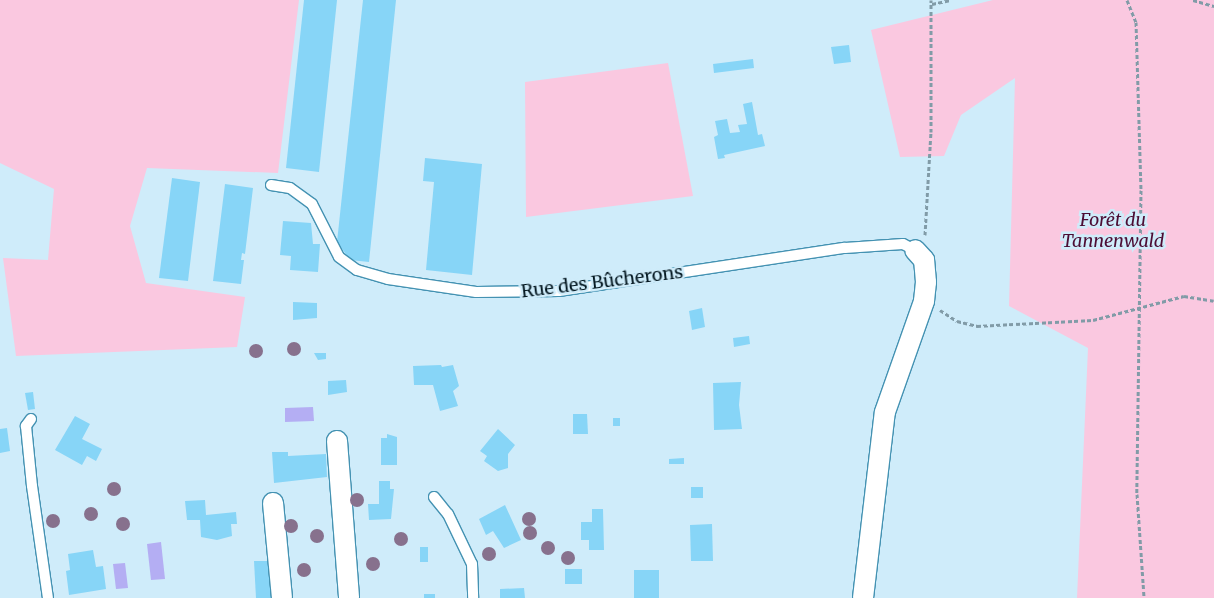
<!DOCTYPE html>
<meta charset="utf-8">
<style>
body{margin:0}
#map{position:relative;width:1214px;height:598px;overflow:hidden;background:#cfecfa;font-family:Merriweather,serif}
div>[style]{position:absolute}
.green>*{inset:0;background:#fac8e0}
.water>*{inset:0;background:#b4aef3}
.building>*{inset:0;background:#87d5f7}
.path>*{height:3px;margin-top:-1.5px;transform-origin:0;background:repeating-linear-gradient(90deg,#819ba7 0 4px,transparent 0 6.5px)}
.roads{filter:drop-shadow(1px 0 #4492b2) drop-shadow(-1px 0 #4492b2) drop-shadow(0 1px #4492b2) drop-shadow(0 -1px #4492b2)}
.service>*{height:10px;margin:-5px;padding:0 5px;transform-origin:5px;border-radius:5px;background:#fff}
.minor>*{height:20px;margin:-10px;padding:0 10px;transform-origin:10px;border-radius:10px;background:#fff}
.trees>*{width:14px;height:14px;margin:-7px;border-radius:50%;background:#87718d}
span{translate:-50% -50%;white-space:nowrap;text-align:center;line-height:1.15;-webkit-text-stroke:5px #cfecfa;paint-order:stroke}
.park-label{font-size:18px;color:#4c0d34;font-style:italic}
.street-label{font-size:18px;color:#00141d}
</style>
<div id="map">
<div class="green">
<i style="clip-path:polygon(0 0,299px 0,278px 173px,147px 168px,130px 226px,146px 283px,245px 297px,237px 347px,16px 356px,3px 258px,48px 260px,54px 189px,0 163px)"></i>
<i style="clip-path:polygon(993px 0,1214px 0,1214px 598px,1077px 598px,1088px 348px,1009px 306px,1015px 78px,961px 115px,944px 156px,900px 157px,871px 30px)"></i>
<i style="clip-path:polygon(668px 63px,693px 196px,526px 217px,525px 82px)"></i>
</div>
<div class="water">
<i style="clip-path:polygon(313px 407px,314px 421px,285px 422px,285px 408px)"></i>
<i style="clip-path:polygon(161px 542px,165px 579px,151px 580px,147px 544px)"></i>
<i style="clip-path:polygon(125px 563px,128px 588px,116px 589px,113px 564px)"></i>
</div>
<div class="building">
<i style="clip-path:polygon(304px 0,337px 0,319px 172px,286px 168px)"></i>
<i style="clip-path:polygon(363px 0,396px 0,369px 262px,350px 260px,337px 242px)"></i>
<i style="clip-path:polygon(849px 45px,851px 62px,834px 64px,831px 47px)"></i>
<i style="clip-path:polygon(753px 59px,754px 68px,714px 73px,713px 64px)"></i>
<i style="clip-path:polygon(752px 102px,758px 135px,762px 134px,765px 146px,724px 155px,725px 158px,718px 159px,714px 137px,718px 135px,715px 121px,727px 119px,730px 133px,740px 132px,738px 125px,747px 124px,743px 104px)"></i>
<i style="clip-path:polygon(425px 158px,482px 164px,472px 275px,426px 270px,434px 182px,423px 181px)"></i>
<i style="clip-path:polygon(172px 178px,200px 182px,188px 281px,159px 278px)"></i>
<i style="clip-path:polygon(225px 184px,253px 188px,245px 254px,242px 253px,241px 260px,244px 260px,241px 284px,213px 281px)"></i>
<i style="clip-path:polygon(283px 221px,311px 223px,313px 244px,320px 244px,318px 272px,290px 270px,291px 256px,280px 255px)"></i>
<i style="clip-path:polygon(293px 302px,317px 303px,317px 318px,293px 320px)"></i>
<i style="clip-path:polygon(702px 308px,705px 327px,692px 330px,689px 311px)"></i>
<i style="clip-path:polygon(749px 336px,750px 344px,734px 347px,733px 338px)"></i>
<i style="clip-path:polygon(314px 353px,326px 353px,326px 359px,318px 360px)"></i>
<i style="clip-path:polygon(441px 365px,442px 367px,453px 365px,459px 386px,453px 391px,458px 406px,440px 411px,433px 385px,414px 385px,413px 366px)"></i>
<i style="clip-path:polygon(346px 380px,347px 392px,328px 395px,328px 381px)"></i>
<i style="clip-path:polygon(741px 382px,739px 405px,742px 429px,714px 430px,713px 383px)"></i>
<i style="clip-path:polygon(33px 392px,35px 409px,28px 410px,25px 393px)"></i>
<i style="clip-path:polygon(573px 414px,587px 414px,588px 434px,573px 434px)"></i>
<i style="clip-path:polygon(75px 416px,90px 424px,82px 439px,102px 449px,96px 461px,87px 456px,82px 465px,55px 450px)"></i>
<i style="clip-path:polygon(613px 418px,620px 418px,620px 426px,613px 426px)"></i>
<i style="clip-path:polygon(7px 428px,10px 451px,0 453px,0 429px)"></i>
<i style="clip-path:polygon(498px 429px,515px 445px,508px 454px,508px 468px,498px 471px,484px 461px,487px 456px,480px 451px)"></i>
<i style="clip-path:polygon(387px 434px,397px 437px,397px 465px,381px 465px,381px 438px,387px 438px)"></i>
<i style="clip-path:polygon(272px 452px,288px 452px,288px 456px,326px 454px,327px 477px,274px 483px)"></i>
<i style="clip-path:polygon(684px 458px,684px 464px,669px 464px,669px 459px)"></i>
<i style="clip-path:polygon(379px 481px,390px 481px,390px 489px,394px 489px,391px 519px,369px 520px,368px 504px,379px 504px)"></i>
<i style="clip-path:polygon(691px 487px,703px 487px,703px 498px,691px 498px)"></i>
<i style="clip-path:polygon(205px 500px,206px 515px,236px 512px,237px 524px,231px 524px,232px 536px,217px 540px,201px 537px,200px 520px,187px 520px,185px 501px)"></i>
<i style="clip-path:polygon(505px 505px,521px 540px,504px 548px,493px 531px,486px 535px,479px 519px)"></i>
<i style="clip-path:polygon(592px 509px,603px 509px,604px 550px,589px 550px,589px 540px,581px 540px,581px 522px,592px 522px)"></i>
<i style="clip-path:polygon(712px 524px,713px 561px,691px 561px,690px 525px)"></i>
<i style="clip-path:polygon(420px 547px,428px 547px,428px 562px,420px 562px)"></i>
<i style="clip-path:polygon(93px 550px,96px 567px,103px 566px,106px 589px,69px 595px,66px 571px,70px 570px,68px 554px)"></i>
<i style="clip-path:polygon(254px 561px,270px 561px,274px 598px,256px 598px)"></i>
<i style="clip-path:polygon(565px 569px,582px 569px,582px 584px,565px 584px)"></i>
<i style="clip-path:polygon(634px 570px,659px 570px,659px 598px,634px 598px)"></i>
<i style="clip-path:polygon(524px 588px,525px 598px,500px 598px,500px 589px)"></i>
<i style="clip-path:polygon(424px 594px,435px 594px,435px 598px,424px 598px)"></i>
</div>
<div class="path">
<i style="left:1127px;top:0;width:24px;rotate:68deg"></i>
<i style="left:1136px;top:22px;width:168px;rotate:88.3deg"></i>
<i style="left:1141px;top:190px;width:304px;rotate:90.8deg"></i>
<i style="left:1137px;top:494px;width:104px;rotate:86.1deg"></i>
<i style="left:1193px;top:0;width:22px;rotate:16deg"></i>
<i style="left:932px;top:4px;width:19px;rotate:-12deg"></i>
<i style="left:925px;top:235px;width:103px;rotate:-86.7deg"></i>
<i style="left:931px;top:132px;width:132px;rotate:-90deg"></i>
<i style="left:940px;top:310px;width:20px;rotate:33deg"></i>
<i style="left:957px;top:321px;width:21px;rotate:14deg"></i>
<i style="left:977px;top:326px;width:116px;rotate:-3deg"></i>
<i style="left:1093px;top:320px;width:94px;rotate:-14.8deg"></i>
<i style="left:1184px;top:296px;width:30px;rotate:9deg"></i>
</div>
<div class="roads">
<div class="service">
<i style="left:271px;top:185px;width:19px;rotate:9deg"></i>
<i style="left:290px;top:188px;width:27px;rotate:36deg"></i>
<i style="left:312px;top:204px;width:59px;rotate:63deg"></i>
<i style="left:339px;top:257px;width:22px;rotate:36deg"></i>
<i style="left:357px;top:270px;width:32px;rotate:16deg"></i>
<i style="left:388px;top:279px;width:89px;rotate:8.4deg"></i>
<i style="left:476px;top:292px;width:83px;rotate:-0.7deg"></i>
<i style="left:559px;top:291px;width:289px;rotate:-8.6deg"></i>
<i style="left:845px;top:248px;width:58px;rotate:-3.9deg"></i>
<i style="left:903px;top:244px;width:13px;rotate:27deg"></i>
<i style="left:31px;top:419px;width:9px;rotate:126deg"></i>
<i style="left:26px;top:426px;width:60px;rotate:84.3deg"></i>
<i style="left:32px;top:486px;width:113px;rotate:81.9deg"></i>
<i style="left:434px;top:497px;width:22px;rotate:51deg"></i>
<i style="left:448px;top:514px;width:55px;rotate:64.4deg"></i>
<i style="left:472px;top:564px;width:34px;rotate:88deg"></i>
</div>
<div class="minor">
<i style="left:337px;top:441px;width:157px;rotate:85.6deg"></i>
<i style="left:273px;top:503px;width:95px;rotate:84.6deg"></i>
<i style="left:863px;top:598px;width:187px;rotate:-83.3deg"></i>
<i style="left:885px;top:412px;width:118px;rotate:-70.6deg"></i>
<i style="left:924px;top:301px;width:19px;rotate:-84deg"></i>
<i style="left:926px;top:282px;width:22px;rotate:-95deg"></i>
<i style="left:924px;top:260px;width:13px;rotate:-132deg"></i>
</div>
</div>
<div class="trees">
<i style="left:294px;top:349px"></i>
<i style="left:256px;top:351px"></i>
<i style="left:114px;top:489px"></i>
<i style="left:357px;top:500px"></i>
<i style="left:91px;top:514px"></i>
<i style="left:529px;top:519px"></i>
<i style="left:53px;top:521px"></i>
<i style="left:123px;top:524px"></i>
<i style="left:291px;top:526px"></i>
<i style="left:530px;top:533px"></i>
<i style="left:317px;top:536px"></i>
<i style="left:401px;top:539px"></i>
<i style="left:548px;top:548px"></i>
<i style="left:489px;top:554px"></i>
<i style="left:568px;top:558px"></i>
<i style="left:373px;top:564px"></i>
<i style="left:304px;top:570px"></i>
</div>
<div class="park-label">
<span style="left:1113px;top:231px">Forêt du<br>Tannenwald</span>
</div>
<div class="street-label">
<span style="left:602px;top:282px;rotate:-7deg">Rue des Bûcherons</span>
</div>
</div>
